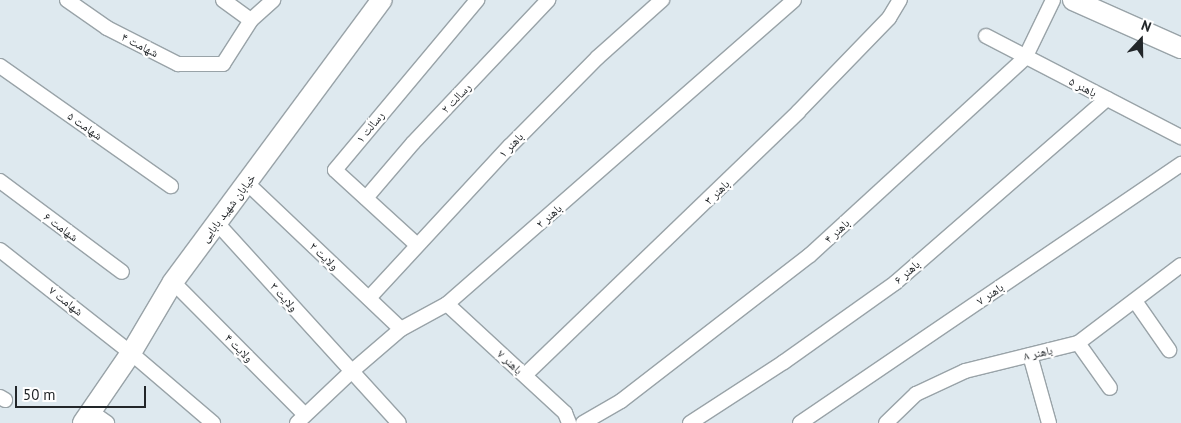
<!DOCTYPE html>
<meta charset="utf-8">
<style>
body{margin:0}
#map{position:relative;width:1181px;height:423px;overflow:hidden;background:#dee9ef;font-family:"PT Sans","Noto Naskh Arabic",sans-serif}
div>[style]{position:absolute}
.roads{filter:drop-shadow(1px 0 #99a3a8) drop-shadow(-1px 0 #99a3a8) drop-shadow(0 1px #99a3a8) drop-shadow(0 -1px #99a3a8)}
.street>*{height:14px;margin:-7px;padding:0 7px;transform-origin:7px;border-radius:7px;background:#fff}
.secondary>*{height:20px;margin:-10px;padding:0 10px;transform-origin:10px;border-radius:10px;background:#fff}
span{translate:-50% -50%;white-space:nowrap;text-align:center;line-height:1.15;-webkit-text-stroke:4.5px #fff;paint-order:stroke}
.street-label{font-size:12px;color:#222629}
.north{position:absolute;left:1116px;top:15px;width:50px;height:50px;-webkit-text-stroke:4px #fff;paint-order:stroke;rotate:21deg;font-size:14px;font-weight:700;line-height:20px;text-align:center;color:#222629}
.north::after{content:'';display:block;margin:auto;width:18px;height:22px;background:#222629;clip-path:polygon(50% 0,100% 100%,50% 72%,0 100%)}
.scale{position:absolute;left:15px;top:386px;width:131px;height:22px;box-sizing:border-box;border:2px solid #222629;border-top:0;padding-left:6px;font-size:15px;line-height:18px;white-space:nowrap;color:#222629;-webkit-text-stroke:4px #fff;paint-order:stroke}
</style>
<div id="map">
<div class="roads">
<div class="street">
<i style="left:67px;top:0;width:49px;rotate:35deg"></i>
<i style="left:107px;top:28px;width:80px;rotate:26.9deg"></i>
<i style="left:178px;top:64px;width:45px"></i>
<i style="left:223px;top:64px;width:52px;rotate:-57.5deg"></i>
<i style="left:251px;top:20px;width:30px;rotate:-42deg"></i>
<i style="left:223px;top:0;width:34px;rotate:36deg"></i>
<i style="left:986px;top:36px;width:220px;rotate:27.4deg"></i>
<i style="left:0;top:66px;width:209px;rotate:35.1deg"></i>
<i style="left:0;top:181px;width:152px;rotate:36.7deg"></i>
<i style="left:247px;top:183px;width:212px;rotate:43.5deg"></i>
<i style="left:366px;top:198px;width:72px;rotate:-49.5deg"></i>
<i style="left:413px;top:143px;width:197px;rotate:-46.6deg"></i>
<i style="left:217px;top:223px;width:270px;rotate:47.7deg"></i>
<i style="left:417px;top:245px;width:111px;rotate:-137.6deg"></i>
<i style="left:335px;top:170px;width:222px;rotate:-50.1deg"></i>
<i style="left:0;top:250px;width:167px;rotate:38.2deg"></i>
<i style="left:131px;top:353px;width:108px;rotate:40.5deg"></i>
<i style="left:173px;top:282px;width:187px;rotate:45.2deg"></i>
<i style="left:369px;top:298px;width:207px;rotate:-47.2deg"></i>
<i style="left:510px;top:146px;width:125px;rotate:-45.3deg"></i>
<i style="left:598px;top:57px;width:86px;rotate:-41.7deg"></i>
<i style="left:1135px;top:301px;width:60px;rotate:55.2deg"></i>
<i style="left:447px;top:304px;width:161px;rotate:42.7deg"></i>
<i style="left:565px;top:413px;width:11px;rotate:68deg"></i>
<i style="left:1078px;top:343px;width:55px;rotate:54.6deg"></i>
<i style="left:1030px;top:355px;width:71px;rotate:74.4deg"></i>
<i style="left:525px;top:375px;width:379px;rotate:-43.9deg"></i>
<i style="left:798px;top:112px;width:131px;rotate:-45.9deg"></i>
<i style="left:889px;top:18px;width:21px;rotate:-59deg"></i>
<i style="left:0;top:397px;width:6px;rotate:31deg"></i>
<i style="left:90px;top:411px;width:21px;rotate:35deg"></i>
<i style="left:297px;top:423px;width:74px;rotate:-43.4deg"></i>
<i style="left:351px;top:372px;width:66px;rotate:-40.7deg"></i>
<i style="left:401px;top:329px;width:52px;rotate:-28.5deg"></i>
<i style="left:447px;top:304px;width:461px;rotate:-41.2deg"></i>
<i style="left:583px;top:423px;width:44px;rotate:-30.1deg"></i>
<i style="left:621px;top:401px;width:239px;rotate:-37.7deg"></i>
<i style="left:810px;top:255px;width:292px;rotate:-42.5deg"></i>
<i style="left:1025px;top:58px;width:64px;rotate:-64.2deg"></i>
<i style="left:690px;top:423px;width:112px;rotate:-33deg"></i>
<i style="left:784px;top:362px;width:136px;rotate:-35.4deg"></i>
<i style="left:895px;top:283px;width:281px;rotate:-41deg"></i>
<i style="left:800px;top:423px;width:461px;rotate:-34.2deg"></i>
<i style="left:886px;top:423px;width:42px;rotate:-44deg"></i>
<i style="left:916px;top:394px;width:54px;rotate:-25.1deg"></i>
<i style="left:965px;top:371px;width:116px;rotate:-13.9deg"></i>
<i style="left:1078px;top:343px;width:129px;rotate:-37.1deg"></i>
</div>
<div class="secondary">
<i style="left:1073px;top:0;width:118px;rotate:24deg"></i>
<i style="left:83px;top:423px;width:85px;rotate:-55.6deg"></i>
<i style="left:131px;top:353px;width:82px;rotate:-59.4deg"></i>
<i style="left:173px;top:282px;width:351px;rotate:-53.5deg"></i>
</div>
</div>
<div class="street-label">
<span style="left:140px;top:45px;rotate:27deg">شهامت ۴</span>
<span style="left:1083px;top:87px;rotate:27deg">باهنر ۵</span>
<span style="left:456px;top:98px;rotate:-46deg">رسالت ۲</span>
<span style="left:85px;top:126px;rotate:35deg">شهامت ۵</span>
<span style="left:370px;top:127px;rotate:-51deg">رسالت ۱</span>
<span style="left:511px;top:145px;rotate:-46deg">باهنر ۱</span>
<span style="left:717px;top:192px;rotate:-44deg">باهنر ۳</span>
<span style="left:228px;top:208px;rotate:-53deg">خیابان شهید بابایی</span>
<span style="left:549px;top:216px;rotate:-41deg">باهنر ۲</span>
<span style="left:61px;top:227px;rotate:37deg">شهامت ۶</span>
<span style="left:837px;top:231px;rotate:-43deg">باهنر ۴</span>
<span style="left:324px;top:256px;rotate:43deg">ولایت ۲</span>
<span style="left:907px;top:272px;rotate:-41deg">باهنر ۶</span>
<span style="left:990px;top:294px;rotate:-34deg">باهنر ۷</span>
<span style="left:284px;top:297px;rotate:48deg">ولایت ۳</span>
<span style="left:66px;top:301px;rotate:38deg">شهامت ۷</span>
<span style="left:239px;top:348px;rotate:45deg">ولایت ۴</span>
<span style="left:1038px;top:353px;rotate:-13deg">باهنر ۸</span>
<span style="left:510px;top:362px;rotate:43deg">باهنر ۷</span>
</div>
<div class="north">N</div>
<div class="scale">50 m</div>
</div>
